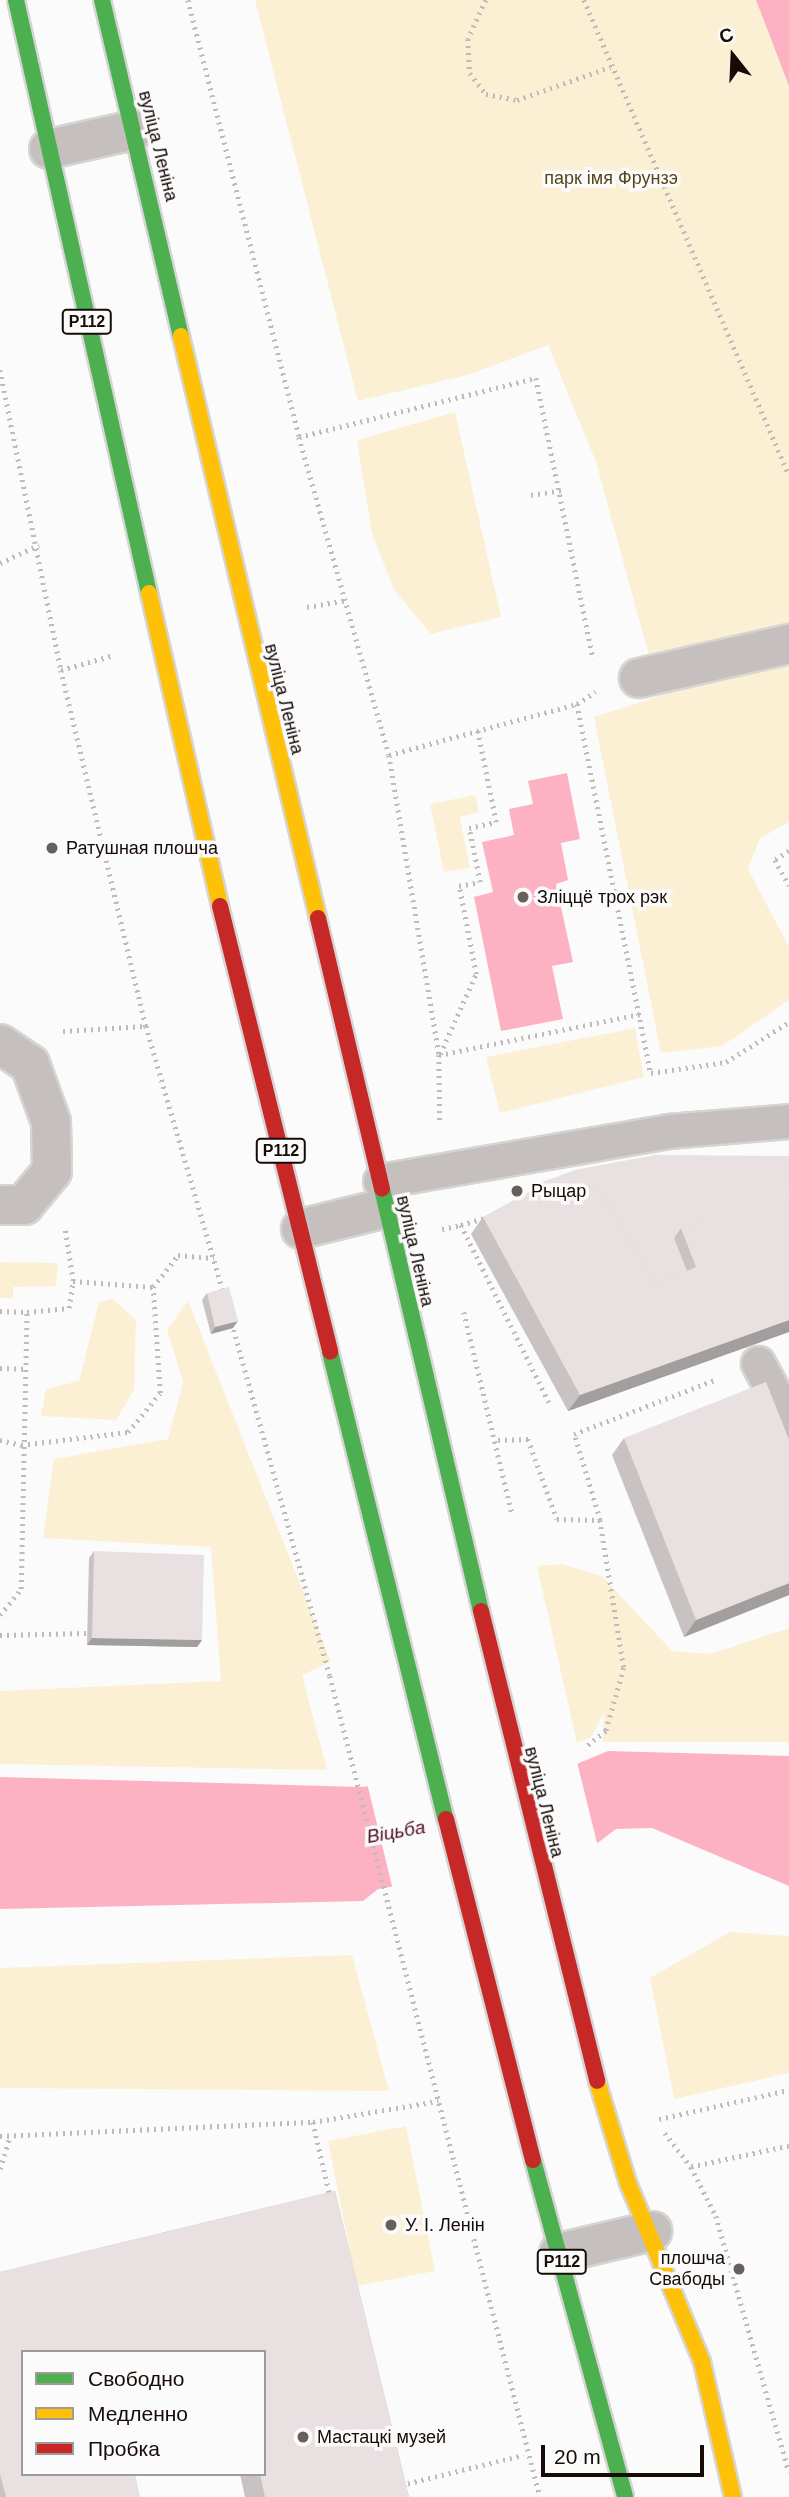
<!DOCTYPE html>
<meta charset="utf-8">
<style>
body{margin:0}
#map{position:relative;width:789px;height:2497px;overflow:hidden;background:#fbfbfb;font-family:Arial,sans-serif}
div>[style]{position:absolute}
.green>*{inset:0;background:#fcf0d4}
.water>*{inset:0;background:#fcb2c3}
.pier>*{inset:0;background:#fbfbfb}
.path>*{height:4.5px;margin-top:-2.25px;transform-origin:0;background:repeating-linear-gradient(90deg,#bebbb9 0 2px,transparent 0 7px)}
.roads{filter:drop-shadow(2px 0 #d6d5d4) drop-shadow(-2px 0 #d6d5d4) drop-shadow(0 2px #d6d5d4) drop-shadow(0 -2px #d6d5d4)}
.lane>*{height:33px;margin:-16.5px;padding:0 16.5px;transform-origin:16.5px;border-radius:16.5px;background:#c5c0bd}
.street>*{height:38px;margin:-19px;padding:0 19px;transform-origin:19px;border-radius:19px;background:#c5c0bd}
.fast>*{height:16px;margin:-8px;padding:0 8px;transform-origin:8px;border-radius:8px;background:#4caf50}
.slow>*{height:16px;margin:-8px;padding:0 8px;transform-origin:8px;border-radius:8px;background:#ffc107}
.jam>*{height:16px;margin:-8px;padding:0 8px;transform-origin:8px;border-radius:8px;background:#c62828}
.wall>*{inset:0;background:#c8c2c2}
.shaded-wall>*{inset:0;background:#a39e9e}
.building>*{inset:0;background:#e9e1e1}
.dots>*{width:19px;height:19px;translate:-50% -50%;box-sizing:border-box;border:4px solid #fbfbfb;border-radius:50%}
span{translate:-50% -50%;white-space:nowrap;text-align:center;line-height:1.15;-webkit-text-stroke:7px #fbfbfb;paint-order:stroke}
.shield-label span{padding:2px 5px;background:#fbfbfb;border:2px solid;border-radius:5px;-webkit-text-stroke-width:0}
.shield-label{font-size:16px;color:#160b06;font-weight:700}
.street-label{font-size:18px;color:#160b06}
.park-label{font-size:18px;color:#56451b}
.poi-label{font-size:18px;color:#160b06}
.left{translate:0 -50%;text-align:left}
.right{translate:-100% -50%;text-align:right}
.water-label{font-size:19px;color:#511125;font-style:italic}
.legend{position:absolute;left:21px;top:2350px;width:245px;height:126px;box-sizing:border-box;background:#fbfbfb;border:2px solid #9f9b99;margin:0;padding:9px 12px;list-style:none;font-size:21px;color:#160b06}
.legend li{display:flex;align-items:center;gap:14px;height:35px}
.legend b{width:35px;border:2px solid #9f9b99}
.north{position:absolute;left:698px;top:21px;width:70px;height:70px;-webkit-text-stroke:5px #fbfbfb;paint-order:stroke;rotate:342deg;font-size:19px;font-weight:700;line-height:28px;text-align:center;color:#160b06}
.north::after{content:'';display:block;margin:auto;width:24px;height:32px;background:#160b06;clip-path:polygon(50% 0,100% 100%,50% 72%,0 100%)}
.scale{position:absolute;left:541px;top:2445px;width:163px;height:32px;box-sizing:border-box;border:4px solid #160b06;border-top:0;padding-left:9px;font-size:21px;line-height:24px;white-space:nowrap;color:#160b06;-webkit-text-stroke:5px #fbfbfb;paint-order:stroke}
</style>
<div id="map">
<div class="green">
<i style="clip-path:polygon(255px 0,789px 0,789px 822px,760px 838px,748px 869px,789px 947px,789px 1000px,722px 1046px,661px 1053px,594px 717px,660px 696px,596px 462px,548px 345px,471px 374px,358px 401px)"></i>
<i style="clip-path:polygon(455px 412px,501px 617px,431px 634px,394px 590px,372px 533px,357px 440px)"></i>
<i style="clip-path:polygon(475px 795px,479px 812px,460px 817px,470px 868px,444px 872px,430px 804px)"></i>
<i style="clip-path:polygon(635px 1028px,644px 1077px,500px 1113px,486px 1057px)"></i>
<i style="clip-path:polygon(0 1262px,58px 1263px,56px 1286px,13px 1287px,13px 1298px,0 1298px)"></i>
<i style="clip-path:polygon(113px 1299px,136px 1320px,134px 1390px,116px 1420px,41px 1416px,46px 1389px,79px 1381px,99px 1302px)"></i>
<i style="clip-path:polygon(188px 1301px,331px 1662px,302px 1675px,327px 1770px,0 1764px,0 1691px,221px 1681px,211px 1547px,43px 1538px,54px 1459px,168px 1439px,183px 1382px,167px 1330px)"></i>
<i style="clip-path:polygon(562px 1564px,602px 1576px,672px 1651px,711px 1654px,789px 1628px,789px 1742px,603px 1742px,604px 1713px,591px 1737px,577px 1743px,537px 1566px)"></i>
<i style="clip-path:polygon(730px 1932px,789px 1936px,789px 2073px,674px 2099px,650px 1978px)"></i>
<i style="clip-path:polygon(352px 1955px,389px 2091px,0 2088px,0 1968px)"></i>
<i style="clip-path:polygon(406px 2126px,435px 2271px,357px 2286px,328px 2141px)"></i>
</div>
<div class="water">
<i style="clip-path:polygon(756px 0,789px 0,789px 86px,771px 39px)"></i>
<i style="clip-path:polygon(567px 773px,580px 839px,561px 843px,568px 880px,556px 884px,573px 962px,552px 966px,563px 1019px,501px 1031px,474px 897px,493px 892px,482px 842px,514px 835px,509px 809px,533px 804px,528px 781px)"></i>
<i style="clip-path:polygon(608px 1751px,789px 1756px,789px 1886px,652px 1828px,616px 1829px,583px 1854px,378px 1889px,363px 1901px,0 1909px,0 1777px,360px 1787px,562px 1770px)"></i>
</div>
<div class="pier">
<i style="clip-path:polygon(577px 1762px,598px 1847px,585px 1857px,393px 1890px,367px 1783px)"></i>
</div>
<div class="path">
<i style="left:188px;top:0;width:451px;rotate:75.7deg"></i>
<i style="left:299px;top:437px;width:330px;rotate:74.2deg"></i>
<i style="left:389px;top:755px;width:304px;rotate:80.5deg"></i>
<i style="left:439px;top:1055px;width:69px;rotate:89.2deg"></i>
<i style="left:486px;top:0;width:43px;rotate:114.8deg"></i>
<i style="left:468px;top:39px;width:34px;rotate:87deg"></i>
<i style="left:470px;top:73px;width:26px;rotate:53deg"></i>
<i style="left:486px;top:94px;width:32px;rotate:11deg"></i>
<i style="left:517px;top:100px;width:99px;rotate:-19.5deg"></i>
<i style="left:584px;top:0;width:517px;rotate:66.66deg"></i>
<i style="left:0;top:370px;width:306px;rotate:78.5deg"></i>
<i style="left:61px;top:670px;width:366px;rotate:76.6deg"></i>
<i style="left:146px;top:1026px;width:276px;rotate:73.8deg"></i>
<i style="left:299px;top:437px;width:244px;rotate:-14deg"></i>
<i style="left:536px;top:378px;width:287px;rotate:78.5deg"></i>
<i style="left:531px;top:495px;width:31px;rotate:-9deg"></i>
<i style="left:0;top:563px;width:43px;rotate:-24.8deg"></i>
<i style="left:307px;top:607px;width:41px;rotate:-9.9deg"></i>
<i style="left:61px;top:670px;width:55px;rotate:-15.8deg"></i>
<i style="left:577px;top:704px;width:376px;rotate:78.7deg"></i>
<i style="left:651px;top:1073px;width:76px;rotate:-8.3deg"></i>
<i style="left:726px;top:1062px;width:75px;rotate:-32.4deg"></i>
<i style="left:389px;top:755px;width:195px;rotate:-15.2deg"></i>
<i style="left:577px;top:704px;width:22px;rotate:-34deg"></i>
<i style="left:789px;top:851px;width:17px;rotate:147deg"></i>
<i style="left:775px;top:860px;width:29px;rotate:61deg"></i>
<i style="left:63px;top:1031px;width:83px;rotate:-3.4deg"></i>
<i style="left:440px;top:1054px;width:88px;rotate:-65.8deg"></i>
<i style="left:476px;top:974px;width:90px;rotate:-100.9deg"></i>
<i style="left:459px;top:886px;width:21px;rotate:-11deg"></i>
<i style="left:480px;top:882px;width:55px;rotate:-101.5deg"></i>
<i style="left:469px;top:828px;width:28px;rotate:-13deg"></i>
<i style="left:496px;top:822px;width:95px;rotate:-101.5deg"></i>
<i style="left:439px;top:1055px;width:205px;rotate:-11.5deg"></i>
<i style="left:461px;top:1225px;width:34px;rotate:-17deg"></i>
<i style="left:442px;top:1229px;width:19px;rotate:-12deg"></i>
<i style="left:461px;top:1225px;width:200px;rotate:63.6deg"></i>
<i style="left:73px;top:1281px;width:80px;rotate:4.3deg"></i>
<i style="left:0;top:1311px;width:27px;rotate:2deg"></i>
<i style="left:464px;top:1312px;width:208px;rotate:76.6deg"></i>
<i style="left:232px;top:1323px;width:366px;rotate:74.5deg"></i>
<i style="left:330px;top:1676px;width:847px;rotate:75.65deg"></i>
<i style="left:0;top:1368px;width:24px;rotate:2deg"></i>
<i style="left:0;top:1440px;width:22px;rotate:13deg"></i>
<i style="left:21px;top:1445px;width:108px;rotate:-6.9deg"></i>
<i style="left:128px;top:1432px;width:50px;rotate:-50.6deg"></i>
<i style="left:160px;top:1393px;width:106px;rotate:-93.8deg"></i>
<i style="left:153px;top:1287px;width:41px;rotate:-52deg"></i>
<i style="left:178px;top:1255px;width:36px;rotate:5deg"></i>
<i style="left:498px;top:1440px;width:30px;rotate:-2deg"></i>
<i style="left:528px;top:1439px;width:85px;rotate:70.1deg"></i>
<i style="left:557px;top:1519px;width:43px;rotate:1.3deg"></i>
<i style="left:600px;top:1520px;width:150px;rotate:80.8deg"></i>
<i style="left:624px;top:1668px;width:66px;rotate:105.9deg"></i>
<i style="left:606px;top:1731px;width:28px;rotate:141deg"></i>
<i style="left:600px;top:1520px;width:90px;rotate:-106.8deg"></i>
<i style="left:574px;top:1434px;width:151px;rotate:-21deg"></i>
<i style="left:0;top:1615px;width:33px;rotate:-51deg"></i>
<i style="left:21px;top:1589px;width:277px;rotate:-88.8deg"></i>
<i style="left:27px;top:1312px;width:42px;rotate:-5.4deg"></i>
<i style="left:69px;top:1308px;width:27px;rotate:-82deg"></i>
<i style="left:73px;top:1281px;width:52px;rotate:-98.9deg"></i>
<i style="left:0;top:1635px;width:87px;rotate:-1.3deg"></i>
<i style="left:659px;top:2119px;width:133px;rotate:-12.6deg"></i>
<i style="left:313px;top:2122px;width:76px;rotate:77.1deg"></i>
<i style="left:665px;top:2133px;width:43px;rotate:52.6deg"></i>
<i style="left:0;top:2136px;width:313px;rotate:-2.6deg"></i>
<i style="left:313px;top:2122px;width:127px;rotate:-9.5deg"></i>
<i style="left:789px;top:2146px;width:100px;rotate:167.9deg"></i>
<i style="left:691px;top:2167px;width:55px;rotate:63deg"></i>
<i style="left:716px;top:2216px;width:266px;rotate:74.1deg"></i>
<i style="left:0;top:2169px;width:34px;rotate:-73deg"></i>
<i style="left:401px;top:2485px;width:126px;rotate:-13.8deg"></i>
</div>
<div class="roads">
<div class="lane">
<i style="left:380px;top:1181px;width:292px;rotate:-9.8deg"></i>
<i style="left:668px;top:1131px;width:121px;rotate:-4.7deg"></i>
<i style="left:758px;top:1363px;width:66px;rotate:61.9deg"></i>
</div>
<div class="street">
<i style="left:49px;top:149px;width:87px;rotate:-12.6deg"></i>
<i style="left:639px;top:678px;width:154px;rotate:-12.8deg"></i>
<i style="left:0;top:1044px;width:36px;rotate:34deg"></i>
<i style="left:30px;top:1064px;width:62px;rotate:70.1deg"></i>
<i style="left:51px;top:1122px;width:49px;rotate:88.8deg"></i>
<i style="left:52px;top:1171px;width:44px;rotate:129.5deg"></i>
<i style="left:24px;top:1205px;width:24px;rotate:180deg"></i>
<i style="left:301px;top:1229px;width:88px;rotate:-13.9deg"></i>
<i style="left:559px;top:2253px;width:96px;rotate:-13.3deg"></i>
</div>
<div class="fast">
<i style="left:16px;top:0;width:608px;rotate:77.36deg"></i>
<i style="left:102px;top:0;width:345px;rotate:76.8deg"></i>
<i style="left:382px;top:1189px;width:433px;rotate:76.8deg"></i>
<i style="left:330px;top:1352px;width:481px;rotate:76.1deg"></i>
<i style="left:533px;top:2160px;width:349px;rotate:74.7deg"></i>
</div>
<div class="slow">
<i style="left:181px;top:336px;width:598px;rotate:76.75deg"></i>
<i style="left:149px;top:593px;width:321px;rotate:77.2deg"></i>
<i style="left:597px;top:2081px;width:107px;rotate:73.1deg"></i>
<i style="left:628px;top:2183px;width:194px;rotate:67.5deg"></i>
<i style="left:702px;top:2362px;width:139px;rotate:77.1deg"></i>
</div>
<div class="jam">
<i style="left:220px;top:906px;width:459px;rotate:76.1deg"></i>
<i style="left:318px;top:918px;width:278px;rotate:76.7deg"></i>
<i style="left:481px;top:1611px;width:484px;rotate:76.1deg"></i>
<i style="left:446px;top:1819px;width:352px;rotate:75.7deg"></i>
</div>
</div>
<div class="wall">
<i style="clip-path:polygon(655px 1155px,789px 1332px,568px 1411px,471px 1234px,483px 1217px)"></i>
<i style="clip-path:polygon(207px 1293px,233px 1328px,211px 1334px,202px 1300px)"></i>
<i style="clip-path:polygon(624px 1438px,789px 1595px,684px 1637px,612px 1455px)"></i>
<i style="clip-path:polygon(94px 1551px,202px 1640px,197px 1647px,87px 1645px,89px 1558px)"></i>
<i style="clip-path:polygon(335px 2191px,409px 2497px,245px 2497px,240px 2474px,264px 2474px,264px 2352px,23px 2352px,140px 2497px,0 2497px,0 2272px)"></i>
</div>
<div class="shaded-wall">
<i style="clip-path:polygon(789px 1320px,789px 1332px,568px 1411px,580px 1395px)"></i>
<i style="clip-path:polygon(238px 1321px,233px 1328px,211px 1334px,215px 1327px)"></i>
<i style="clip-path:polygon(789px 1583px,789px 1595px,684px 1637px,696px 1620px)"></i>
<i style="clip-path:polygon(92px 1638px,202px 1640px,197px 1647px,87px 1645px)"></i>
</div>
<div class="building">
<i style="clip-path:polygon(655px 1155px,789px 1156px,789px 1191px,681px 1228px,674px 1238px,687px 1271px,656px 1284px,596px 1184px,551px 1210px,538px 1188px,542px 1182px,575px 1170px)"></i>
<i style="clip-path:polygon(596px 1184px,656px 1284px,696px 1267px,681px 1228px,789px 1191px,789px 1320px,580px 1395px,483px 1217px,538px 1187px,551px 1210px)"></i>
<i style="clip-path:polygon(229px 1287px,238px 1321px,215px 1327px,207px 1293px)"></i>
<i style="clip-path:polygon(766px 1382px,789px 1440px,789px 1583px,696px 1620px,624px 1438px)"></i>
<i style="clip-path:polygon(94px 1551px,204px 1555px,202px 1640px,92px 1638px)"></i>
<i style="clip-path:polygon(335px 2191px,409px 2497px,265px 2497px,260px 2474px,264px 2474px,264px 2352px,23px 2352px,23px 2474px,135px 2474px,140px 2497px,6px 2497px,0 2474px,0 2272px)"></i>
</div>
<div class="dots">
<i style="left:52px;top:848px;background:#665f5c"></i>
<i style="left:523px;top:897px;background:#665f5c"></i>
<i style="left:517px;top:1191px;background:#665f5c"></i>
<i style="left:391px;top:2225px;background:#665f5c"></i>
<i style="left:739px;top:2269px;background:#665f5c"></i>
<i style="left:303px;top:2437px;background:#665f5c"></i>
</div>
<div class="shield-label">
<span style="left:87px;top:322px">Р112</span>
<span style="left:281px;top:1151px">Р112</span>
<span style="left:562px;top:2262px">Р112</span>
</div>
<div class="street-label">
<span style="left:158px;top:146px;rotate:76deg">вуліца Леніна</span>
<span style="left:284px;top:699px;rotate:76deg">вуліца Леніна</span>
<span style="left:415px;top:1251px;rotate:77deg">вуліца Леніна</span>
<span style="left:544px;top:1802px;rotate:76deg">вуліца Леніна</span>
</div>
<div class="park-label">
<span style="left:611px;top:178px">парк імя Фрунзэ</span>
</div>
<div class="poi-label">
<span class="left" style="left:66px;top:848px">Ратушная плошча</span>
<span class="left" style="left:537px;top:897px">Зліццё трох рэк</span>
<span class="left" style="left:531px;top:1191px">Рыцар</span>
<span class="left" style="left:405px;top:2225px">У. І. Ленін</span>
<span class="right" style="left:725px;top:2269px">плошча<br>Свабоды</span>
<span class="left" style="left:317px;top:2437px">Мастацкі музей</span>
</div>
<div class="water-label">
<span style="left:396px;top:1832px;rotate:-10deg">Віцьба</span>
</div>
<ul class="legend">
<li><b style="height:9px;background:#4caf50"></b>Свободно</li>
<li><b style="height:9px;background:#ffc107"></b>Медленно</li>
<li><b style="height:9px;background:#c62828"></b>Пробка</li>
</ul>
<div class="north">С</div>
<div class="scale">20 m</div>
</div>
